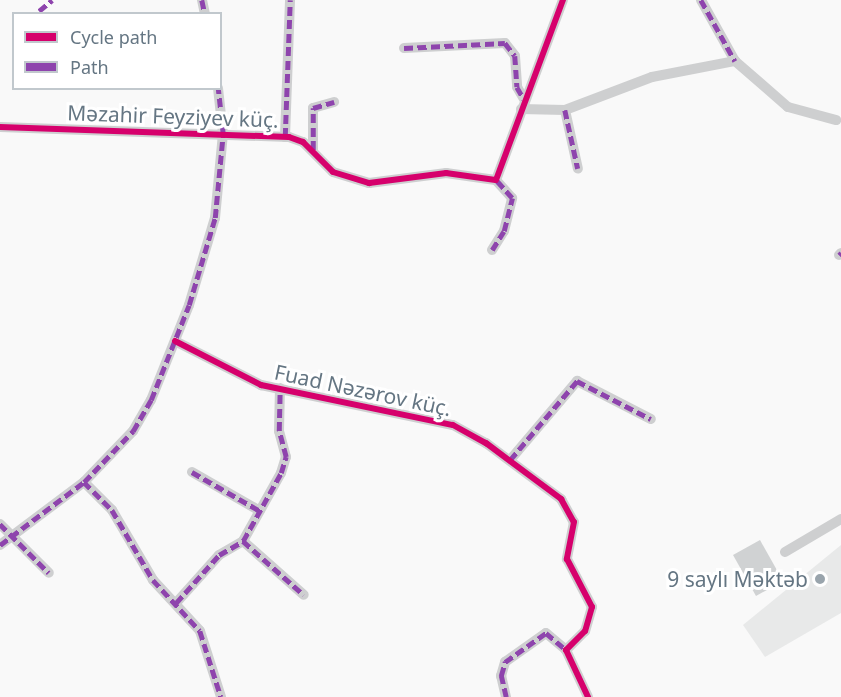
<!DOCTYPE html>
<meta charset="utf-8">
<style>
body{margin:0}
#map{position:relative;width:841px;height:697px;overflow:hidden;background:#f9f9f9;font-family:"Noto Sans",sans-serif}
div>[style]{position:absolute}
.built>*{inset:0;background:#e8e9e9}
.building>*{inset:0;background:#d0d2d3}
.minor>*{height:10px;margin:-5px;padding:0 5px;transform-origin:5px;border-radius:5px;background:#cecfd0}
.quiet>*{height:4.5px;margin-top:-2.25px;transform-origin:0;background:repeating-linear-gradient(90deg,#8e44ad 0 9px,transparent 0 13.5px)}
.cycleway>*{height:6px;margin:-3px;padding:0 3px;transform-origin:3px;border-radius:3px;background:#d6006c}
.dots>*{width:16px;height:16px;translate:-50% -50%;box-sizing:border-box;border:3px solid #fff;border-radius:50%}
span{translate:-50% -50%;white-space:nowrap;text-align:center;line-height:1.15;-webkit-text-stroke:6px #fff;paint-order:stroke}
.street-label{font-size:21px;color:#657683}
.poi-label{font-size:21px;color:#657683}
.right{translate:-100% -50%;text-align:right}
.legend{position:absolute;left:12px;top:12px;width:210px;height:78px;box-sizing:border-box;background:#fff;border:2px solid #c1c8cd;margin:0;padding:8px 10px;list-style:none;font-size:18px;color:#657683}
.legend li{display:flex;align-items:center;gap:12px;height:30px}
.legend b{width:30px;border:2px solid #c1c8cd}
</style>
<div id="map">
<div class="built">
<i style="clip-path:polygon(841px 545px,841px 613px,765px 657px,743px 625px)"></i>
</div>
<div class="building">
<i style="clip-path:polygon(760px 540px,783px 581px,756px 596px,733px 555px)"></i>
</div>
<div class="minor">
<i style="left:202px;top:0;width:14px;rotate:78deg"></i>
<i style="left:701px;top:0;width:70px;rotate:60.9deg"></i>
<i style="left:404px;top:48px;width:101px;rotate:-2.8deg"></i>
<i style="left:505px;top:43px;width:16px;rotate:52deg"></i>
<i style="left:515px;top:56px;width:31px;rotate:86deg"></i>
<i style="left:517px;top:87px;width:14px;rotate:60deg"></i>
<i style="left:521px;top:109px;width:44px;rotate:1.3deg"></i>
<i style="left:565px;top:110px;width:93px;rotate:-20.8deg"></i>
<i style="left:652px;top:77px;width:85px;rotate:-10.9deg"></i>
<i style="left:735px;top:61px;width:70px;rotate:41deg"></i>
<i style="left:788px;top:107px;width:50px;rotate:15.2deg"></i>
<i style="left:565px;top:110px;width:60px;rotate:77.6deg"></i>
<i style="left:0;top:127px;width:289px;rotate:2deg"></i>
<i style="left:289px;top:137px;width:15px;rotate:20deg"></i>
<i style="left:303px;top:142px;width:42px;rotate:45deg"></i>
<i style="left:333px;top:172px;width:38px;rotate:17deg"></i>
<i style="left:369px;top:183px;width:78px;rotate:-7.4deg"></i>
<i style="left:446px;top:173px;width:50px;rotate:8deg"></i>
<i style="left:496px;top:180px;width:192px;rotate:-69.6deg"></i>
<i style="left:285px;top:137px;width:137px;rotate:-87.9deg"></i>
<i style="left:313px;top:150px;width:42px;rotate:-90deg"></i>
<i style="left:313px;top:108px;width:22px;rotate:-16deg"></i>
<i style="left:492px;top:250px;width:22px;rotate:-58deg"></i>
<i style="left:504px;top:231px;width:34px;rotate:-76deg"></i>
<i style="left:512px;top:198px;width:24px;rotate:-132deg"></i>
<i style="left:839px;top:255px;width:3px;rotate:-45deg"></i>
<i style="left:175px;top:341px;width:97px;rotate:27.1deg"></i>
<i style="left:261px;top:385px;width:196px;rotate:11.8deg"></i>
<i style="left:453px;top:425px;width:38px;rotate:29deg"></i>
<i style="left:486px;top:443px;width:94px;rotate:36.7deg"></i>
<i style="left:561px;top:499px;width:26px;rotate:61deg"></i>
<i style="left:574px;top:522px;width:38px;rotate:101deg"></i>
<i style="left:567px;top:559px;width:54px;rotate:62.5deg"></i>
<i style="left:592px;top:607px;width:25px;rotate:106deg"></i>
<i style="left:585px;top:631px;width:27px;rotate:135deg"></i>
<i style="left:566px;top:650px;width:52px;rotate:64.9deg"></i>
<i style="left:510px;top:460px;width:104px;rotate:-49.7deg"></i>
<i style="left:577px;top:381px;width:83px;rotate:27.2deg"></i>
<i style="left:192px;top:472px;width:78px;rotate:29.8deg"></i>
<i style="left:84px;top:482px;width:40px;rotate:45deg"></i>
<i style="left:112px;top:510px;width:81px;rotate:59.6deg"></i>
<i style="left:153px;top:580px;width:69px;rotate:47.3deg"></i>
<i style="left:200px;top:631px;width:69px;rotate:72.3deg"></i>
<i style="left:0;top:524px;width:69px;rotate:45deg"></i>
<i style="left:243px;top:541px;width:81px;rotate:41.5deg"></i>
<i style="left:0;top:545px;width:105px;rotate:-36.9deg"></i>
<i style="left:84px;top:482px;width:71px;rotate:-46.1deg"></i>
<i style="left:133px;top:431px;width:36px;rotate:-60deg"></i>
<i style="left:151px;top:400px;width:102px;rotate:-68.2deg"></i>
<i style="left:189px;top:305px;width:91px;rotate:-73.4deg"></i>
<i style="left:215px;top:218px;width:84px;rotate:-84.6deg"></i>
<i style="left:223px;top:134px;width:46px;rotate:-96.2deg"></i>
<i style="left:785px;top:552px;width:65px;rotate:-30.5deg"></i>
<i style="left:176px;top:603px;width:64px;rotate:-48.1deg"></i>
<i style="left:219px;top:555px;width:28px;rotate:-30deg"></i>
<i style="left:243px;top:541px;width:78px;rotate:-60.8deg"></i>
<i style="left:281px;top:473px;width:17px;rotate:-73deg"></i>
<i style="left:286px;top:457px;width:27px;rotate:-105deg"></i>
<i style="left:279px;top:431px;width:43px;rotate:-88.7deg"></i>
<i style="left:506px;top:697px;width:22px;rotate:-103deg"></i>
<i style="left:501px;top:676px;width:15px;rotate:-74deg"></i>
<i style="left:505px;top:662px;width:50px;rotate:-35.3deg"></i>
<i style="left:546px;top:633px;width:26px;rotate:40deg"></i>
</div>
<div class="quiet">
<i style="left:202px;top:0;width:14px;rotate:78deg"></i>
<i style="left:701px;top:0;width:70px;rotate:60.9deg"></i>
<i style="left:39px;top:11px;width:17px;rotate:-40deg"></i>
<i style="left:404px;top:48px;width:101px;rotate:-2.8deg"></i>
<i style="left:505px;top:43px;width:16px;rotate:52deg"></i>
<i style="left:515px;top:56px;width:31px;rotate:86deg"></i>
<i style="left:517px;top:87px;width:14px;rotate:60deg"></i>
<i style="left:565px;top:110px;width:60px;rotate:77.6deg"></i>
<i style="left:285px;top:137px;width:137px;rotate:-87.9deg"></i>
<i style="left:313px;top:150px;width:42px;rotate:-90deg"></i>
<i style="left:313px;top:108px;width:22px;rotate:-16deg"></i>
<i style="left:492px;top:250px;width:22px;rotate:-58deg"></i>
<i style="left:504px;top:231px;width:34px;rotate:-76deg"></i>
<i style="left:512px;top:198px;width:24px;rotate:-132deg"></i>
<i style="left:839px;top:255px;width:3px;rotate:-45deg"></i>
<i style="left:510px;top:460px;width:104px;rotate:-49.7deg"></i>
<i style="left:577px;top:381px;width:83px;rotate:27.2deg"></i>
<i style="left:192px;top:472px;width:78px;rotate:29.8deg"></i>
<i style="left:84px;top:482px;width:40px;rotate:45deg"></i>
<i style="left:112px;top:510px;width:81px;rotate:59.6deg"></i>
<i style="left:153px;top:580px;width:69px;rotate:47.3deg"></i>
<i style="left:200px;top:631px;width:69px;rotate:72.3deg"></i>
<i style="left:0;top:524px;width:69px;rotate:45deg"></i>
<i style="left:243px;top:541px;width:81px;rotate:41.5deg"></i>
<i style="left:0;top:545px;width:105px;rotate:-36.9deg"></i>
<i style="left:84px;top:482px;width:71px;rotate:-46.1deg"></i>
<i style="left:133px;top:431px;width:36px;rotate:-60deg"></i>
<i style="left:151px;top:400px;width:102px;rotate:-68.2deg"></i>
<i style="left:189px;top:305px;width:91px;rotate:-73.4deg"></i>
<i style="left:215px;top:218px;width:84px;rotate:-84.6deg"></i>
<i style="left:223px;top:134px;width:46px;rotate:-96.2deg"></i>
<i style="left:176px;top:603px;width:64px;rotate:-48.1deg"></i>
<i style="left:219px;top:555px;width:28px;rotate:-30deg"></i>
<i style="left:243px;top:541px;width:78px;rotate:-60.8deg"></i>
<i style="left:281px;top:473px;width:17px;rotate:-73deg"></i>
<i style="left:286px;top:457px;width:27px;rotate:-105deg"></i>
<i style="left:279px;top:431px;width:43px;rotate:-88.7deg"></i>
<i style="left:506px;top:697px;width:22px;rotate:-103deg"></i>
<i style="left:501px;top:676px;width:15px;rotate:-74deg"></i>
<i style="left:505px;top:662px;width:50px;rotate:-35.3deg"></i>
<i style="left:546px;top:633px;width:26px;rotate:40deg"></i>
</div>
<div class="cycleway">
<i style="left:0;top:127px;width:289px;rotate:2deg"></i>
<i style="left:289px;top:137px;width:15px;rotate:20deg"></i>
<i style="left:303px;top:142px;width:42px;rotate:45deg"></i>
<i style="left:333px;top:172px;width:38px;rotate:17deg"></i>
<i style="left:369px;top:183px;width:78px;rotate:-7.4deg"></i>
<i style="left:446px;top:173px;width:50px;rotate:8deg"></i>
<i style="left:496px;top:180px;width:192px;rotate:-69.6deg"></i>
<i style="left:175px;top:341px;width:97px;rotate:27.1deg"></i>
<i style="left:261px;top:385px;width:196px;rotate:11.8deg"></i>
<i style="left:453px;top:425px;width:38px;rotate:29deg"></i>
<i style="left:486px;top:443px;width:94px;rotate:36.7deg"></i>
<i style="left:561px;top:499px;width:26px;rotate:61deg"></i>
<i style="left:574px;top:522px;width:38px;rotate:101deg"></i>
<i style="left:567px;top:559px;width:54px;rotate:62.5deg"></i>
<i style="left:592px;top:607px;width:25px;rotate:106deg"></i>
<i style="left:585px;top:631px;width:27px;rotate:135deg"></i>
<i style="left:566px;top:650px;width:52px;rotate:64.9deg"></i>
</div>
<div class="dots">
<i style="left:820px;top:579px;background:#99a4ac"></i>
</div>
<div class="street-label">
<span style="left:173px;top:116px;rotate:2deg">Məzahir Feyziyev küç.</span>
<span style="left:363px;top:390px;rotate:12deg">Fuad Nəzərov küç.</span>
</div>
<div class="poi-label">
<span class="right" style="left:808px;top:579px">9 saylı Məktəb</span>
</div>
<ul class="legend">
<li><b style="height:8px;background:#d6006c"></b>Cycle path</li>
<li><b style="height:8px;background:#8e44ad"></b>Path</li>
</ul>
</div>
